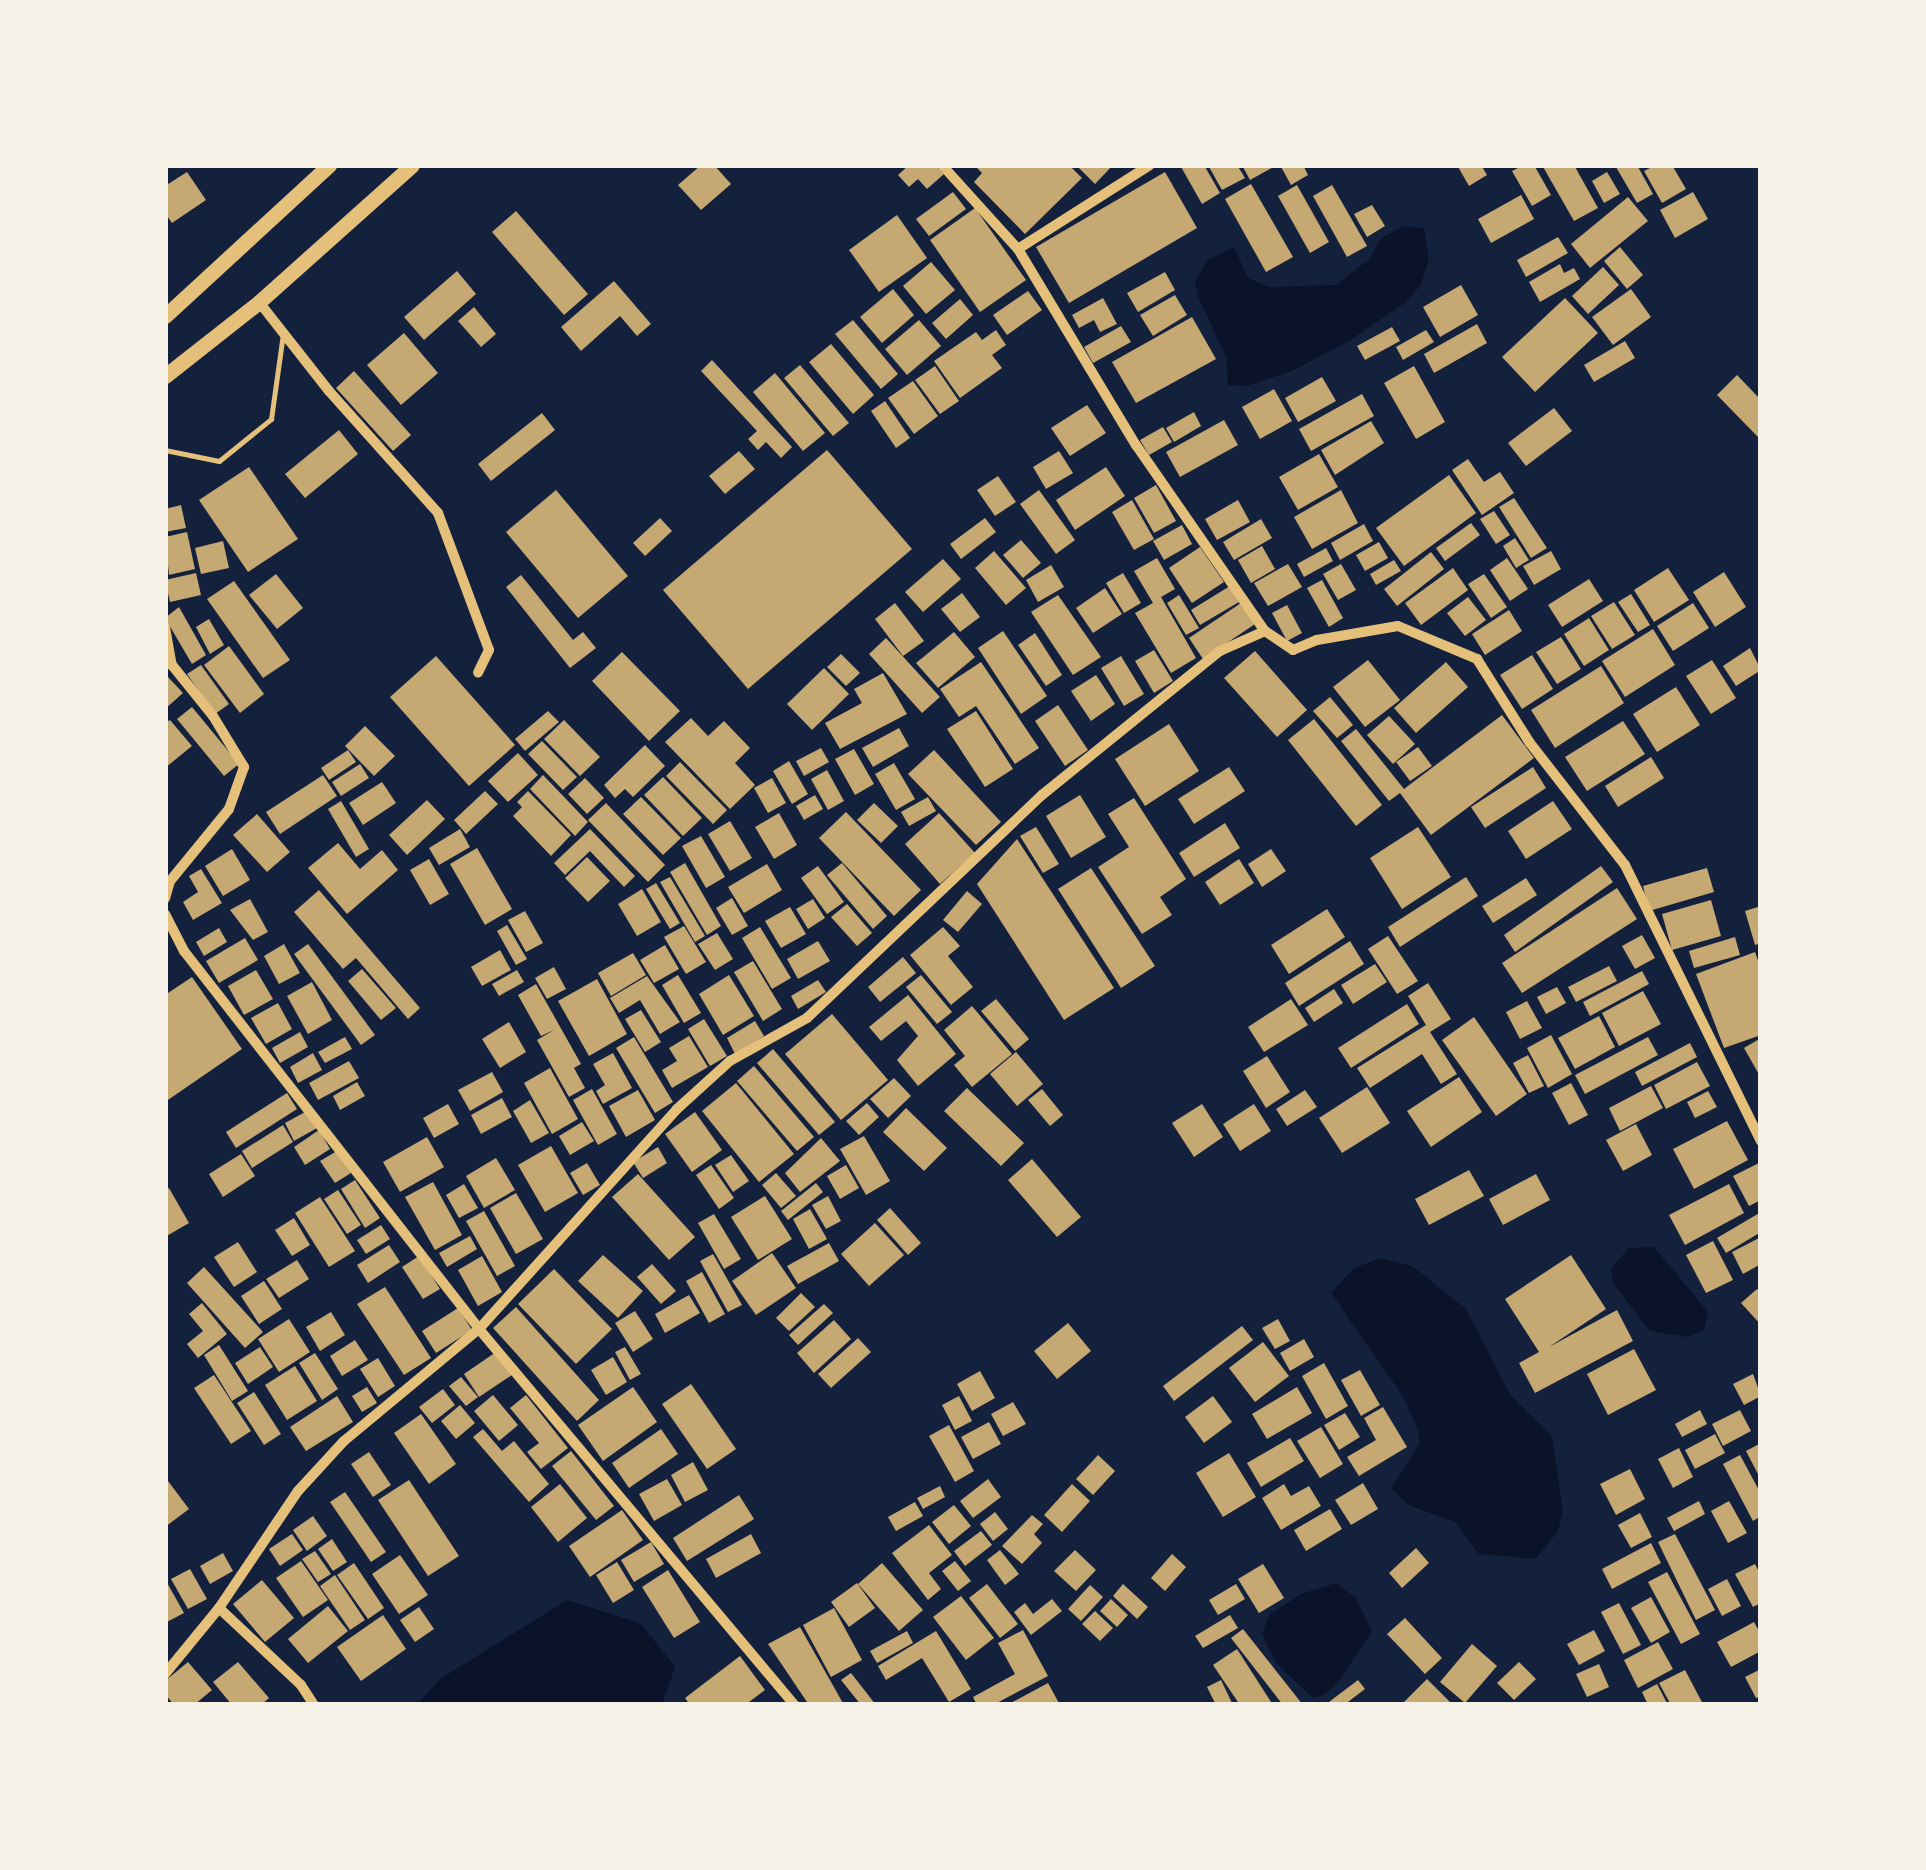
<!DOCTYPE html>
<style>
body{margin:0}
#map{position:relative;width:1926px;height:1870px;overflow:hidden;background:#14213d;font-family:Karla,sans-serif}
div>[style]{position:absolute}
.water>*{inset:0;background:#0b132b}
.building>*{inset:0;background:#c6a872}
.service>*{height:5px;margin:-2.5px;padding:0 2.5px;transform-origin:2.5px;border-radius:2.5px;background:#e5c07b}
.minor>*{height:10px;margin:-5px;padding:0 5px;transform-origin:5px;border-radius:5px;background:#e5c07b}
.trunk>*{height:15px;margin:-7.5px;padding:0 7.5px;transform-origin:7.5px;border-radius:7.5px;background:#e5c07b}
span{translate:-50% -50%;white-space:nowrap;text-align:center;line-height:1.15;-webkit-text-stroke:10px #f6f1e7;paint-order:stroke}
.frame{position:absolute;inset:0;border:168px solid #f6f1e7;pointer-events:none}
</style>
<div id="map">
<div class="water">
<i style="clip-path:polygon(1403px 226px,1424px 228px,1429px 258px,1421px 285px,1406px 302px,1349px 341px,1292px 371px,1247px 386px,1228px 385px,1226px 357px,1198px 296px,1195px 281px,1208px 260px,1234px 247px,1248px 278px,1269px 287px,1336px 285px,1368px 260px,1382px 238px)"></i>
<i style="clip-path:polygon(1654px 1247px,1708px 1312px,1704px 1330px,1687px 1337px,1650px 1331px,1613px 1283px,1611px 1268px,1629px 1248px)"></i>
<i style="clip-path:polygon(1380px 1258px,1412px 1266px,1466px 1309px,1511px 1396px,1552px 1436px,1563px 1511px,1558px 1531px,1536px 1559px,1479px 1554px,1455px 1522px,1408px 1505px,1391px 1488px,1420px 1443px,1417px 1428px,1404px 1398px,1331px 1293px,1354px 1268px)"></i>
<i style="clip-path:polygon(1336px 1583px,1356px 1598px,1372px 1631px,1340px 1680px,1324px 1695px,1313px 1698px,1276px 1663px,1262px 1634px,1269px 1615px,1301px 1594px)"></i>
<i style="clip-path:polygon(567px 1600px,640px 1623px,646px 1630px,675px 1667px,662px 1705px,417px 1705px,440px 1679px)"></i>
</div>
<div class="building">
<i style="clip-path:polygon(701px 165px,714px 165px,731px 184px,701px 210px,678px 185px)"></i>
<i style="clip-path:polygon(909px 165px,935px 165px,944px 174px,927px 189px,918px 179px,909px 187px,898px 175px)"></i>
<i style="clip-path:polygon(974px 165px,1069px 165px,1082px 178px,1025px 234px,974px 182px,982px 173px)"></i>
<i style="clip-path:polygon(1076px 165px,1113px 165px,1095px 184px)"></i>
<i style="clip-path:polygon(1180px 165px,1204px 165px,1220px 193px,1202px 204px)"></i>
<i style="clip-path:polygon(1208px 165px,1237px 165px,1245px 178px,1222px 190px)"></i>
<i style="clip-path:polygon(1242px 165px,1277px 165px,1250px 180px)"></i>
<i style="clip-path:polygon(1280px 165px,1303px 165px,1308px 175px,1291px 185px)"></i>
<i style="clip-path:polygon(1457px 165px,1481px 165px,1487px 175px,1469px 186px)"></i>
<i style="clip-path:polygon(1524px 165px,1534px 165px,1551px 195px,1532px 206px,1512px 171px)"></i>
<i style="clip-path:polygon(1542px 165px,1574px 165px,1598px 208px,1574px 221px)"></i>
<i style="clip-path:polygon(1637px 165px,1653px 194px,1637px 203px,1616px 167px)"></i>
<i style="clip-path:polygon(1656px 165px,1672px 165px,1686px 189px,1662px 203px,1644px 171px)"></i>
<i style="clip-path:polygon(187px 172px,206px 200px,172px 223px,165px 213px,165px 186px)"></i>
<i style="clip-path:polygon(1165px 172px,1197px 228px,1069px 303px,1036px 247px)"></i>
<i style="clip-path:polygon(1607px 172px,1620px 194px,1604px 203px,1592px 181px)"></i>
<i style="clip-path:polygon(1251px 184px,1293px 257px,1266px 272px,1225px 199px)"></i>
<i style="clip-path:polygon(1297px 185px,1329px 242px,1310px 253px,1278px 196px)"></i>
<i style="clip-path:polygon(1332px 185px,1367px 246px,1347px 257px,1313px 196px)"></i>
<i style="clip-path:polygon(953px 192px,966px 209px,929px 236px,916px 219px)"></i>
<i style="clip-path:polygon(1693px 192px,1708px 219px,1675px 238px,1660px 210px)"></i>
<i style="clip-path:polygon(1521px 195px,1534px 219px,1491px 243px,1478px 219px)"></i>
<i style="clip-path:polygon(1628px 197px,1648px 221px,1590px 268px,1571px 244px)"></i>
<i style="clip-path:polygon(1372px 205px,1385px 226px,1367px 237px,1354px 214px)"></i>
<i style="clip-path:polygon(975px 208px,1026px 280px,980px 312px,930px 240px)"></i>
<i style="clip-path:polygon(516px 211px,588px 294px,564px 315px,492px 232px)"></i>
<i style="clip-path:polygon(897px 215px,927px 258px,879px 292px,849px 250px)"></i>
<i style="clip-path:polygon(1558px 237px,1568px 253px,1526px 277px,1517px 260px)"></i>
<i style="clip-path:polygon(1620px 247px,1643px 275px,1627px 289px,1604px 261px)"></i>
<i style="clip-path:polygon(931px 262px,955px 290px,926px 314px,903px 286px)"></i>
<i style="clip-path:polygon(1560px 264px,1564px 273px,1574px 268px,1580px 279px,1540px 302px,1529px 282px)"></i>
<i style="clip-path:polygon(1603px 267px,1619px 285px,1588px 314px,1572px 296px)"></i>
<i style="clip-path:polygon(457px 271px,476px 294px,424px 340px,404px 317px)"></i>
<i style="clip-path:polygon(1165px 272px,1175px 290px,1138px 312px,1127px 293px)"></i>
<i style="clip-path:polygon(614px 281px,651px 324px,637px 336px,620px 316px,581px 351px,561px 327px)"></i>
<i style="clip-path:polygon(1461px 285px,1478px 315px,1440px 337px,1423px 307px)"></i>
<i style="clip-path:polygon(893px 289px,914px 315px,882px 343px,860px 317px)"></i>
<i style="clip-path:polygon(1631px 289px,1651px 317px,1613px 345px,1592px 317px)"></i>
<i style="clip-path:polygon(1028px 291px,1042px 310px,1007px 335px,993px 315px)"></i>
<i style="clip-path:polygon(1175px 295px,1187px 315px,1153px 336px,1140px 315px)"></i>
<i style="clip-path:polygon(1103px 298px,1117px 324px,1100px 332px,1094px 320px,1079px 328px,1072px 315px)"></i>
<i style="clip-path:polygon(1565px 298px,1598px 333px,1535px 392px,1502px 357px)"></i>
<i style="clip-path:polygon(960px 299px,973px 315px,946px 339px,932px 323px)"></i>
<i style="clip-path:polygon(474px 307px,496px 334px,481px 347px,458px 321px)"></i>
<i style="clip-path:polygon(1192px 317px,1216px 359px,1136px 403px,1112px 362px)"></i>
<i style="clip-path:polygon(853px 320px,898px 374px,881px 389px,835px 334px)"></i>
<i style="clip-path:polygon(919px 320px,941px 346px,907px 375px,885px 349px)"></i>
<i style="clip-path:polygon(1477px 324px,1487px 343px,1434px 373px,1424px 354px)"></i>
<i style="clip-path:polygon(1121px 326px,1131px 342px,1093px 363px,1084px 347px)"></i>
<i style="clip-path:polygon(1392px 327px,1400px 341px,1365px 360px,1357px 346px)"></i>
<i style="clip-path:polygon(996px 330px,1006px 345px,992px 355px,1002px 368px,960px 398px,934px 361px,976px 332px,982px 340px)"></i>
<i style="clip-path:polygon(1426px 330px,1434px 342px,1403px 360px,1396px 347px)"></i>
<i style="clip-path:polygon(404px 333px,438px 373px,401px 405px,367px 365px)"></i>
<i style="clip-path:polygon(1625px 341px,1635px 358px,1594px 382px,1584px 365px)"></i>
<i style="clip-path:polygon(831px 344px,874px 395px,853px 414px,809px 362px)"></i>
<i style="clip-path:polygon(712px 360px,792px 447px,781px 458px,766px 442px,758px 450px,748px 439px,757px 431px,701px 371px)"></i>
<i style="clip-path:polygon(800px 365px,849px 423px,833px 436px,784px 378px)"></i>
<i style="clip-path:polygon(935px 366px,959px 401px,940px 414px,915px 380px)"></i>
<i style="clip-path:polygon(1414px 366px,1445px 422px,1416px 439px,1384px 383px)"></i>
<i style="clip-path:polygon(354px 371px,411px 435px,393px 451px,336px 388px)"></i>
<i style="clip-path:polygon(775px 373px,825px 433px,803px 451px,753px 392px)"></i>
<i style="clip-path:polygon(1737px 375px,1761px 400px,1758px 437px,1717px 395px)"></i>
<i style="clip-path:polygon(1322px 377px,1336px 401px,1298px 422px,1285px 398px)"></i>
<i style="clip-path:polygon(913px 381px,938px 416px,914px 434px,888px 398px)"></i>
<i style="clip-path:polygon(1274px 389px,1292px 421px,1260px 439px,1242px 407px)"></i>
<i style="clip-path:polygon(1362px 394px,1374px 416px,1311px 451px,1299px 429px)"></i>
<i style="clip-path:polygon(885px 401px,910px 438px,896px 448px,871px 411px)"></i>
<i style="clip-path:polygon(1087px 405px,1106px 433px,1070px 456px,1051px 428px)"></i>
<i style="clip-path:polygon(1554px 408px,1572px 431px,1526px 466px,1508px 443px)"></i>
<i style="clip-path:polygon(1194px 412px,1201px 426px,1174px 442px,1166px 428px)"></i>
<i style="clip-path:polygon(542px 413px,555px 430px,491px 481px,478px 464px)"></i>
<i style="clip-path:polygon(1224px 420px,1238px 445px,1180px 477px,1166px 452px)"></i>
<i style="clip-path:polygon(1371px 421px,1384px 443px,1335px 475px,1321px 450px)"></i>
<i style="clip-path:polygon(1163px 427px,1172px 442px,1149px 455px,1140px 440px)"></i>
<i style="clip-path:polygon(339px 430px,358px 454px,305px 498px,285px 474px)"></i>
<i style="clip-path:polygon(827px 450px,912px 549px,748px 689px,663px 590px)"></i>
<i style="clip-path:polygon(739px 451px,755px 469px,725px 494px,709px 476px)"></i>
<i style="clip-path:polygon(1059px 451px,1073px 473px,1046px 489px,1033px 467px)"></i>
<i style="clip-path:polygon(1319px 454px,1338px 487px,1298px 510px,1279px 477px)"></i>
<i style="clip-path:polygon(1468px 459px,1484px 482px,1500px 472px,1514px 493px,1482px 515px,1452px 470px)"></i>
<i style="clip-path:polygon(249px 467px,298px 539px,248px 572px,199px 500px)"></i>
<i style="clip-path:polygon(1106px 467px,1125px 496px,1075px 530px,1056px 500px)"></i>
<i style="clip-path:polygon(1449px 475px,1476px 513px,1404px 566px,1376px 528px)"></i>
<i style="clip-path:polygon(998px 476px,1016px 502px,995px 516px,977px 490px)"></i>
<i style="clip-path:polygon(1156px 485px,1176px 521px,1154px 533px,1134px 498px)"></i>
<i style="clip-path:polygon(556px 490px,628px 576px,578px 618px,506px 532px)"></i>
<i style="clip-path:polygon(1039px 490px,1075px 540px,1056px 554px,1020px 504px)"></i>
<i style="clip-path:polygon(1341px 490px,1358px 523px,1312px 549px,1294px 517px)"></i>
<i style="clip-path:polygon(1514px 498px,1547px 548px,1531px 558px,1499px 507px)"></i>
<i style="clip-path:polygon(1132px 500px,1154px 539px,1134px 550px,1112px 512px)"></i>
<i style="clip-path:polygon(1238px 500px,1250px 522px,1217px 540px,1205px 519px)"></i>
<i style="clip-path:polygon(181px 505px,186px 528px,165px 532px,165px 509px)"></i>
<i style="clip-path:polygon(1494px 511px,1510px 535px,1496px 544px,1480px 519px)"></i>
<i style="clip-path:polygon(660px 518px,672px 531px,645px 556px,633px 543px)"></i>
<i style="clip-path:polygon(985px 518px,996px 532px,961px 559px,950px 544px)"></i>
<i style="clip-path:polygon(1261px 519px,1272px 538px,1234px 560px,1223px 542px)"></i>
<i style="clip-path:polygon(1471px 523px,1480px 535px,1445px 561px,1436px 548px)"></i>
<i style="clip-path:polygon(1364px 524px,1373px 541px,1340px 560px,1331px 543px)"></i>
<i style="clip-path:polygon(1182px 525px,1192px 544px,1164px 560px,1153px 541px)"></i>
<i style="clip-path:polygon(187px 532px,195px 569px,169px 575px,165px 537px)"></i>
<i style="clip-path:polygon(1515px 538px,1529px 560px,1516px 568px,1503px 546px)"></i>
<i style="clip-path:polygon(1021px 540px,1041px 563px,1023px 578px,1003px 555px)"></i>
<i style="clip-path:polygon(223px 541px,229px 568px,201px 574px,195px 548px)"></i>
<i style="clip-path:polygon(1379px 542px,1388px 558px,1365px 571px,1356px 555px)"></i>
<i style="clip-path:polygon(1262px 546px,1275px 569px,1251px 583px,1238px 560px)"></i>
<i style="clip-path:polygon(1200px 547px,1224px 582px,1192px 603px,1169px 568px)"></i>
<i style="clip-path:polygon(1326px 548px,1333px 561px,1304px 577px,1297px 564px)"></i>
<i style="clip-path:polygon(994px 551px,1026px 588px,1006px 605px,975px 568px)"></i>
<i style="clip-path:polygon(1551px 551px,1561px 569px,1534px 585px,1523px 566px)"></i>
<i style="clip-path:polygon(1431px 552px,1444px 569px,1397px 606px,1384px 589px)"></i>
<i style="clip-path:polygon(1157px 558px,1175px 589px,1161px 597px,1196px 658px,1171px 673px,1135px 613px,1153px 603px,1134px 571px)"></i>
<i style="clip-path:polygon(1507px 558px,1528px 589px,1510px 601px,1490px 570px)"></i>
<i style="clip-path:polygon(943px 559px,961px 579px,923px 612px,905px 592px)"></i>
<i style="clip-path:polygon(1394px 560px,1401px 571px,1376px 585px,1370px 574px)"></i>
<i style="clip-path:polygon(1288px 564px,1302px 587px,1268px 606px,1254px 583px)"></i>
<i style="clip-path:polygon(1341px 564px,1356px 590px,1338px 600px,1323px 574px)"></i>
<i style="clip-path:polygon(1051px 565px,1064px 587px,1038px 602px,1026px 580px)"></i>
<i style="clip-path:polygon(1453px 568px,1468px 590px,1421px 625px,1405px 603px)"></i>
<i style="clip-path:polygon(1668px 568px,1689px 600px,1654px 622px,1634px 590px)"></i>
<i style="clip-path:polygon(1724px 572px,1746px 607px,1715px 627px,1693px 592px)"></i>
<i style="clip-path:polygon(196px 573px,201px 595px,170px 602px,165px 580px)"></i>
<i style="clip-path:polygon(1123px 573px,1141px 603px,1124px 613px,1106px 583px)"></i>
<i style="clip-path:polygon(276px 574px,303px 608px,277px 629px,249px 595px)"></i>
<i style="clip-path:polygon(1484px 574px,1507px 607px,1491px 618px,1468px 584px)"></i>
<i style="clip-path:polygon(521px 575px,573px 640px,583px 632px,596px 648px,570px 668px,506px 587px)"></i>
<i style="clip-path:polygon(1589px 579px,1603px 601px,1562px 627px,1548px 605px)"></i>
<i style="clip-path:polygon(1322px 580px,1343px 618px,1329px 627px,1307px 588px)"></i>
<i style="clip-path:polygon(234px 581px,290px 660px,263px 678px,207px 599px)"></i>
<i style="clip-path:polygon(1230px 586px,1239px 602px,1200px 625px,1191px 610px)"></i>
<i style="clip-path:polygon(1105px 588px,1122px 614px,1093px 633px,1076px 608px)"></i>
<i style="clip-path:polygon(962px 593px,980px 617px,960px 632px,941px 609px)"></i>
<i style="clip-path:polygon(1631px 594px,1650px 625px,1638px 632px,1618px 602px)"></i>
<i style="clip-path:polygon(1058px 595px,1101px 657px,1073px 675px,1031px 612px)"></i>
<i style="clip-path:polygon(1179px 595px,1199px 628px,1186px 635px,1167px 603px)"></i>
<i style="clip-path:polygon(1468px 597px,1486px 620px,1465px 636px,1447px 613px)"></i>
<i style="clip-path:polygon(1614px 602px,1635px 635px,1612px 649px,1591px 616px)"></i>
<i style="clip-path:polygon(895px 603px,924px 641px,903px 656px,875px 619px)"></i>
<i style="clip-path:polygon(1241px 603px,1255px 624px,1203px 659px,1189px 638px)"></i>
<i style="clip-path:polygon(1693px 603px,1709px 628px,1673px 651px,1657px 626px)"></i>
<i style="clip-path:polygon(1287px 605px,1302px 633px,1287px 641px,1272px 613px)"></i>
<i style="clip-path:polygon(179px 607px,206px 655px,192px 664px,165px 618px)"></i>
<i style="clip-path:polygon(1509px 610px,1522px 631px,1485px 655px,1472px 634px)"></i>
<i style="clip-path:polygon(1589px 618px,1609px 650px,1584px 666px,1564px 634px)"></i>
<i style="clip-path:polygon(209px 619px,224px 645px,210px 654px,196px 627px)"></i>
<i style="clip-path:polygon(1653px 629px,1675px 665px,1625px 697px,1602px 661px)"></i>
<i style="clip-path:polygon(1003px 631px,1047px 696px,1021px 714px,978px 648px)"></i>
<i style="clip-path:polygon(954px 632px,975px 657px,938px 688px,916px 663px)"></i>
<i style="clip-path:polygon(1035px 633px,1062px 675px,1046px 686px,1018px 645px)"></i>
<i style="clip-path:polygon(1561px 637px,1581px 669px,1557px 684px,1536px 652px)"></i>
<i style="clip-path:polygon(886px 638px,940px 697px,922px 713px,869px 654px)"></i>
<i style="clip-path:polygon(229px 646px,264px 694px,240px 713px,204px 665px)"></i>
<i style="clip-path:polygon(1750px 648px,1761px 670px,1736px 686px,1723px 666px)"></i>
<i style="clip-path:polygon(1154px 650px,1173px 681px,1154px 693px,1135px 661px)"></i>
<i style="clip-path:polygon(1255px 651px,1307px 710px,1277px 737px,1224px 678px)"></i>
<i style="clip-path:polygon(622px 652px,680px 711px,649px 741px,592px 681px)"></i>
<i style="clip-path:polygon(841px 654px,860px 673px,846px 686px,827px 667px)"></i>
<i style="clip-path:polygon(1532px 655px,1553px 689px,1522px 709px,1500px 675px)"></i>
<i style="clip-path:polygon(436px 656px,515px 745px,469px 786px,390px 697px)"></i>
<i style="clip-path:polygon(1121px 656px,1144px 694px,1124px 706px,1101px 668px)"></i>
<i style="clip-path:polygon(1368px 660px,1400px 700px,1365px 727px,1333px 687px)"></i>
<i style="clip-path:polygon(1712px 660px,1736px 698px,1711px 714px,1686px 676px)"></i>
<i style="clip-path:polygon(981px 662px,1039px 748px,1015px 764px,976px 706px,959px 717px,940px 689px)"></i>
<i style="clip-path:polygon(1446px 662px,1468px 687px,1416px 733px,1394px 708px)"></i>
<i style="clip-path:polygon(201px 665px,229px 704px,215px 714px,187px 674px)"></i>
<i style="clip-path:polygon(1601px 666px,1624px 703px,1555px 748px,1531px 710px)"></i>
<i style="clip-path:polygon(824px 668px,849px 694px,812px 730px,787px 704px)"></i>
<i style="clip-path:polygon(883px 673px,907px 714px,840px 749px,825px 723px,862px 703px,854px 689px)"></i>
<i style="clip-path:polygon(1096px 675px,1115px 704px,1091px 721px,1071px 691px)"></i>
<i style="clip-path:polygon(168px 677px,183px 693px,165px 709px,165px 679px)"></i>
<i style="clip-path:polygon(1676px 687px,1700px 725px,1657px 752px,1633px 714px)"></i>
<i style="clip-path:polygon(1330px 697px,1353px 725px,1337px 738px,1313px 711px)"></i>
<i style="clip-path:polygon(1058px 705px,1088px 750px,1065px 766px,1035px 721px)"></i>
<i style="clip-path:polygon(192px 707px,239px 764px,224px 776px,177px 719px)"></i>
<i style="clip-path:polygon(548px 711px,559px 722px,525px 751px,515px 739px)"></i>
<i style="clip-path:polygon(976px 711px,1013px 769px,985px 787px,947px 729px)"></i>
<i style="clip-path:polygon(1502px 715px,1534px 758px,1431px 835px,1400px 793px,1389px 801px,1341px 741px,1356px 729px,1404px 789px)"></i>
<i style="clip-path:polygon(1389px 716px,1415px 744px,1393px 764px,1367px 735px)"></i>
<i style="clip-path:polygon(691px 718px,708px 736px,724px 721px,750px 748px,735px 763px,755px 785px,730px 809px,665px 742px)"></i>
<i style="clip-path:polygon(1314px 719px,1382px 805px,1356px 826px,1288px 740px)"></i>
<i style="clip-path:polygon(170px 720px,192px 746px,165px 768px,165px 723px)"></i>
<i style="clip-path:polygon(564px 720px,600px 757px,580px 776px,544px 739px)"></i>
<i style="clip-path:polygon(1623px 721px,1645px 754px,1587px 791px,1565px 757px)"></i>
<i style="clip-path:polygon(1169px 724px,1199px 771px,1145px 806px,1115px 759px)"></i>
<i style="clip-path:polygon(365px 726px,395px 756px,374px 776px,345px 746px)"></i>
<i style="clip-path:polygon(899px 728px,909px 746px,873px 767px,862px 748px)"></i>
<i style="clip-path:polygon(542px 741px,577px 777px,563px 790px,528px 754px)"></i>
<i style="clip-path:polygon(645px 745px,665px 766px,633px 797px,625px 789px,615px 798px,604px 785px)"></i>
<i style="clip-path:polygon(1418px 747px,1432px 766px,1410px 781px,1396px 762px)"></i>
<i style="clip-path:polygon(821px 748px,829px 762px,804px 776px,796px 761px)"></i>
<i style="clip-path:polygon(854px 749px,874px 784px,855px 795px,835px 759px)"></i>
<i style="clip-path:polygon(348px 750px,356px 762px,329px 780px,321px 768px)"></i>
<i style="clip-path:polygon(934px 750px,1001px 822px,976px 845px,908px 774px)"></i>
<i style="clip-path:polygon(518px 753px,538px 775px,508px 802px,488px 781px)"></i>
<i style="clip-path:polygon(1651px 757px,1664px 778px,1618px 807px,1605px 786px)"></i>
<i style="clip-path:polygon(789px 761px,808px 794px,792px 804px,773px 771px)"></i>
<i style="clip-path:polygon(680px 762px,727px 810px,713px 824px,666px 776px)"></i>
<i style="clip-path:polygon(894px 763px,915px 799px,896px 810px,875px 774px)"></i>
<i style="clip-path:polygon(360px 764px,369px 778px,341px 796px,332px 782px)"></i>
<i style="clip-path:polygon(1229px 767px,1245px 791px,1194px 824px,1178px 799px)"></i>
<i style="clip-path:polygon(1533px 767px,1546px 788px,1485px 828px,1471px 807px)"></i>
<i style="clip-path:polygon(827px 770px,844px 801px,828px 810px,811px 779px)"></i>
<i style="clip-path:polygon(323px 775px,337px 796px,280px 834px,266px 812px)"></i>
<i style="clip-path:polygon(543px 775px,588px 822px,575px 836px,530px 789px)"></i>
<i style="clip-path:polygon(663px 777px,702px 818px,683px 836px,644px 795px)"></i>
<i style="clip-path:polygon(585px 778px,604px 798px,587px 814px,568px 794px)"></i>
<i style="clip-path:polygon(772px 778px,786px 803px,768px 813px,754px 788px)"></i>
<i style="clip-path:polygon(382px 782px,396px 803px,363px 825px,349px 803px)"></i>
<i style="clip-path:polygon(485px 791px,498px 804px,466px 834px,454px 820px)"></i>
<i style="clip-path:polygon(528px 791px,571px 835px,551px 856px,513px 816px,522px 807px,517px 802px)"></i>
<i style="clip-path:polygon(815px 795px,823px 809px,804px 820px,796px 806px)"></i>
<i style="clip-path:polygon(1080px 795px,1106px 837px,1071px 858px,1046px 816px)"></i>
<i style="clip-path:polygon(641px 797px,681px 838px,663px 855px,623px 814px)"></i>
<i style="clip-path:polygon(928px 797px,936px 811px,909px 826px,901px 812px)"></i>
<i style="clip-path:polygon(1134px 798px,1186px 879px,1160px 897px,1172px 915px,1142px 934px,1098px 867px,1129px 847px,1108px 814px)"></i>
<i style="clip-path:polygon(427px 800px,445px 819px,407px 855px,389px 835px)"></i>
<i style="clip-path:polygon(341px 801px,369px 849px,356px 857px,328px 809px)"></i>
<i style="clip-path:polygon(1553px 801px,1572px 829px,1526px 859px,1508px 831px)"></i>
<i style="clip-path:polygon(606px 803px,665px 865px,648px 882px,588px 820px)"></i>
<i style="clip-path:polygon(874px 803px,898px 826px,881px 843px,857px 820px)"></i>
<i style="clip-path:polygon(846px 812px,921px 890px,894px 916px,819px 838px)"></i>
<i style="clip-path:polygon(779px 813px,797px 845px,774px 859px,755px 827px)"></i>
<i style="clip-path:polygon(939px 813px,975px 853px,940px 884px,905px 844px)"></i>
<i style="clip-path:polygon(257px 814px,290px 852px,267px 872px,233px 835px)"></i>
<i style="clip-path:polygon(730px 821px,752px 858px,730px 871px,708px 834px)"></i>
<i style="clip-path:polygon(1225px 823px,1240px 848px,1194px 877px,1179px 853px)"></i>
<i style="clip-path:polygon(1036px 827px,1059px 864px,1043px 873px,1020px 836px)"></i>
<i style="clip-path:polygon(1418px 827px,1451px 877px,1402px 909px,1370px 858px)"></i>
<i style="clip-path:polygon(460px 829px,470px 847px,439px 865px,429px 848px)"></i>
<i style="clip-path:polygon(590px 829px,635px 876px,624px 887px,590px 851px,565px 875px,554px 863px)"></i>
<i style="clip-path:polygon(701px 836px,725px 877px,706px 888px,682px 846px)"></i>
<i style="clip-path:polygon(1017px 839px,1114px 988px,1064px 1020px,977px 884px)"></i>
<i style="clip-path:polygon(338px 843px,360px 869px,382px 850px,398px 870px,347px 914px,308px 868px)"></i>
<i style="clip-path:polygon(477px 848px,512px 909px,485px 925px,450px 864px)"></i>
<i style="clip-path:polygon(232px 849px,250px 880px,223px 896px,205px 866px)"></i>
<i style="clip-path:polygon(1271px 849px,1286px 871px,1262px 887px,1248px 864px)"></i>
<i style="clip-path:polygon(587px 857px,610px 881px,588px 902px,565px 878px)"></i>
<i style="clip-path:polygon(429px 859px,449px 894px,430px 905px,410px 870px)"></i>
<i style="clip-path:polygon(1239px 859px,1254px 883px,1220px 905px,1205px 882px)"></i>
<i style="clip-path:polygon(685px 863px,721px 926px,707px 935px,670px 872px)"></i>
<i style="clip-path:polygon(842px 863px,887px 916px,873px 929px,827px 875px)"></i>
<i style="clip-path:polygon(767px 864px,782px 890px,744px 913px,728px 887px)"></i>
<i style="clip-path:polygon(818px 866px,844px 902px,827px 914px,801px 878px)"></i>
<i style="clip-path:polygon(1601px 866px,1613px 882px,1515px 952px,1504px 935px)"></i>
<i style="clip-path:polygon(1091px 868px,1155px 966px,1121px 988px,1058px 889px)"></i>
<i style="clip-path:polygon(1707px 868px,1714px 892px,1649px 911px,1643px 886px)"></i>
<i style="clip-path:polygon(201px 869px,222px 903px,193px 920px,183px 902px,198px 892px,189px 876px)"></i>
<i style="clip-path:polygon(670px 877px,705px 936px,695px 942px,660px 882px)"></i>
<i style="clip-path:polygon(1466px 877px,1478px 896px,1400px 947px,1388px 927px)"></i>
<i style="clip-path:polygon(1526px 878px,1537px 895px,1493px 923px,1482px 906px)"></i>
<i style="clip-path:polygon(656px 883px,680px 923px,670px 929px,646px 889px)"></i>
<i style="clip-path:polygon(1617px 888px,1637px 919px,1522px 993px,1502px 963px)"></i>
<i style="clip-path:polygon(642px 889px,661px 922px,637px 936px,618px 904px)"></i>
<i style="clip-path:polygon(319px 890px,420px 1008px,408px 1019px,356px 958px,343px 969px,294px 912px)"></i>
<i style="clip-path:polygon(967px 891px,982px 904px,958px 932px,943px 920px)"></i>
<i style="clip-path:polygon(732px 898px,748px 926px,732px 935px,716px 908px)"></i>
<i style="clip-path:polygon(250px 899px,268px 932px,253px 940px,230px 910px)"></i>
<i style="clip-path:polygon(813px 899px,825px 918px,808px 929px,796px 909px)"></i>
<i style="clip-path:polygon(1711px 900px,1721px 936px,1672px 950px,1662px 914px)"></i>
<i style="clip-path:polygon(847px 904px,872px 933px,857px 946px,831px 917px)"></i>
<i style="clip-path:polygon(1761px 906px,1761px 943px,1755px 945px,1745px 911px)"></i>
<i style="clip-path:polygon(790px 907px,806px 934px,781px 948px,765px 921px)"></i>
<i style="clip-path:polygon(1327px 909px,1345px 937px,1289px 974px,1271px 945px)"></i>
<i style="clip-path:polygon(525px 911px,543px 943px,526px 952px,508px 920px)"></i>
<i style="clip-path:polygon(507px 925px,527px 959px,516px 965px,497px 931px)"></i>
<i style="clip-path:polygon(684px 926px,706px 962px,686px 974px,664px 937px)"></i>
<i style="clip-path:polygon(760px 927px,791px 978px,772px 989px,742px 938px)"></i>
<i style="clip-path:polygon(943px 927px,960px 946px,948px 956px,973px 987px,951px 1005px,910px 955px)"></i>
<i style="clip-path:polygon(219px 928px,227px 942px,204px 956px,196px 942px)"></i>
<i style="clip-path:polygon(717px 933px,733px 959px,715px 970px,698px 944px)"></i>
<i style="clip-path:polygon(1642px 935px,1655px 958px,1635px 969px,1622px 946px)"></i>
<i style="clip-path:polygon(1388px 936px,1418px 981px,1397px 994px,1368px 949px)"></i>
<i style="clip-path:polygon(1735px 937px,1740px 955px,1694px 968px,1689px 951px)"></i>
<i style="clip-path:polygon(245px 938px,258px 960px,219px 983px,206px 961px)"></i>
<i style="clip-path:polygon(818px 941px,830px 961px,798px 979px,787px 959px)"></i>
<i style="clip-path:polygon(1350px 941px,1364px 964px,1299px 1006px,1285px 983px)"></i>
<i style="clip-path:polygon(284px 944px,300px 973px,279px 984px,264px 956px)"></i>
<i style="clip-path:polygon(308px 944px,375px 1035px,361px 1045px,294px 954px)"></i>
<i style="clip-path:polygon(665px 945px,679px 969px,654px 983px,640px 960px)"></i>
<i style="clip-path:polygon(500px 950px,511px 970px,482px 986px,471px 967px)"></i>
<i style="clip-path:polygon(1755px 952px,1761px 969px,1761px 1035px,1724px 1048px,1696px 974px)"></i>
<i style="clip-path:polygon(633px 953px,646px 975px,611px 996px,598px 973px)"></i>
<i style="clip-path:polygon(903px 957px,916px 973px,880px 1002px,868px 987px)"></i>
<i style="clip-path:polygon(753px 961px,782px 1009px,763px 1021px,734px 972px)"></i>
<i style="clip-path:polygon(1375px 964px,1387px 982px,1353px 1004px,1341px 985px)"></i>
<i style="clip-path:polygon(1609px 966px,1617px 981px,1576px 1002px,1568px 987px)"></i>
<i style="clip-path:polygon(554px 967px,566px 989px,547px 999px,535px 978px)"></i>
<i style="clip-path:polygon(362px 969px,396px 1008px,381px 1020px,348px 981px)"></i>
<i style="clip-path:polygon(256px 970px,273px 999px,244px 1015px,228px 986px)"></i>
<i style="clip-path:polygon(517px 970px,524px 982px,499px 996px,492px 984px)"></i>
<i style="clip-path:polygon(1642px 971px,1649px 984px,1590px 1016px,1583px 1002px)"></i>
<i style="clip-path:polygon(678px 975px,701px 1013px,684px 1023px,662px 985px)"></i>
<i style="clip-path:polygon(729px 975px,754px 1016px,723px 1035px,699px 994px)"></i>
<i style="clip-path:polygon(921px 975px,952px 1012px,937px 1024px,906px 987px)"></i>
<i style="clip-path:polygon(647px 976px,680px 1022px,660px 1034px,640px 1000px,619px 1013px,610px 998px)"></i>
<i style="clip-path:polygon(192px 977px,242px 1049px,165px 1102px,165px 995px)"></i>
<i style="clip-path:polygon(597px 979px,627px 1034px,589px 1056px,558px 1001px)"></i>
<i style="clip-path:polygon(818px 980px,826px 992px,798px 1009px,791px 996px)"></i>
<i style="clip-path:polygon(312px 982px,332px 1020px,308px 1034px,287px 996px)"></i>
<i style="clip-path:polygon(1428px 983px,1451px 1019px,1430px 1032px,1457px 1074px,1441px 1084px,1422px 1054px,1370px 1088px,1357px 1068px,1426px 1025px,1408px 996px)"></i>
<i style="clip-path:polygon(536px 984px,581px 1064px,574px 1068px,585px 1088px,569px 1097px,537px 1040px,554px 1030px,541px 1036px,518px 995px)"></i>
<i style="clip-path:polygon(1557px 987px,1566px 1003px,1546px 1014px,1537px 997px)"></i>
<i style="clip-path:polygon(1334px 989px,1343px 1003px,1314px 1022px,1305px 1008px)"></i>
<i style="clip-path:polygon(1643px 991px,1661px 1024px,1619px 1046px,1602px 1013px)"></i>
<i style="clip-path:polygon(908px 995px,956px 1054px,918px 1086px,897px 1060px,918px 1036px,906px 1021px,881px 1041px,869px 1027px)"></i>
<i style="clip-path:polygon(996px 999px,1029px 1039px,1015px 1051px,981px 1011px)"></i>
<i style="clip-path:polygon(1291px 999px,1308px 1025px,1264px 1052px,1248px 1027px)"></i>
<i style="clip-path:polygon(1527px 1001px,1542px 1028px,1520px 1039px,1506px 1012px)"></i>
<i style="clip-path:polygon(278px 1003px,292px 1029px,266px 1044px,251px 1018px)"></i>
<i style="clip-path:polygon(1407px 1004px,1419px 1024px,1351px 1068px,1338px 1048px)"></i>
<i style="clip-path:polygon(972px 1006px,1012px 1054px,972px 1087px,954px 1065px,965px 1056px,944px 1030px)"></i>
<i style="clip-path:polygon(641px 1010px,661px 1042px,645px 1052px,625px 1019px)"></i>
<i style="clip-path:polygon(832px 1014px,888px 1080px,841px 1120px,785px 1054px)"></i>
<i style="clip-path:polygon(1599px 1016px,1615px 1047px,1575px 1069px,1558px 1038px)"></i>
<i style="clip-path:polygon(1474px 1017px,1527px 1094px,1496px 1116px,1442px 1040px)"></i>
<i style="clip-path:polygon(704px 1019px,727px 1056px,710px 1066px,688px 1029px)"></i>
<i style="clip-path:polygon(755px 1021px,764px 1036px,735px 1054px,727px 1038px)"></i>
<i style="clip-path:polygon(509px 1022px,526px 1052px,500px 1068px,482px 1039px)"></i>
<i style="clip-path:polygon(300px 1032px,308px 1047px,280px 1063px,272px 1048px)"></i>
<i style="clip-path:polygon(1551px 1035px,1572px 1074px,1548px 1088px,1527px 1048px)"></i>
<i style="clip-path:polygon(689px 1036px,708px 1067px,672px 1088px,662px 1070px,677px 1061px,669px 1048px)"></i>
<i style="clip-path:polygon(345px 1037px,352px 1049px,325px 1063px,318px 1052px)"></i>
<i style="clip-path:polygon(634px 1037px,673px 1102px,655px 1113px,616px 1048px)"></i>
<i style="clip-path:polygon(1648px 1037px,1658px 1055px,1585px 1094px,1575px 1075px)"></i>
<i style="clip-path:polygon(1761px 1038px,1761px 1078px,1744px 1048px)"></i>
<i style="clip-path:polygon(1690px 1043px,1697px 1057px,1642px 1086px,1635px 1072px)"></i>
<i style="clip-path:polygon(773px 1049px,835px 1122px,819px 1135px,757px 1063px)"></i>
<i style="clip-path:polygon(1016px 1052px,1043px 1084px,1017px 1106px,990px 1074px)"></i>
<i style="clip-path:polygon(313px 1053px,322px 1070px,298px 1083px,290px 1067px)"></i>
<i style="clip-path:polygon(613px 1053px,632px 1088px,603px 1104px,596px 1091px,605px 1085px,593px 1064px)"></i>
<i style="clip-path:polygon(1528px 1055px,1544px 1086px,1529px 1093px,1513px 1063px)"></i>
<i style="clip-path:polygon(1267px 1056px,1290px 1092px,1266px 1108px,1243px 1071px)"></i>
<i style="clip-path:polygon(349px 1061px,359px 1078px,318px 1100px,309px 1083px)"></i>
<i style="clip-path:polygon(1697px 1062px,1710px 1086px,1666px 1109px,1654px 1085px)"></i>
<i style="clip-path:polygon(754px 1066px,814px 1137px,797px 1151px,737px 1081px)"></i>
<i style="clip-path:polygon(550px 1068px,578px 1119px,552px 1134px,524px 1083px)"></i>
<i style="clip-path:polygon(492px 1072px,503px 1092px,470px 1111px,458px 1090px)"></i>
<i style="clip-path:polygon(1459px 1077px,1482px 1112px,1431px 1147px,1407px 1111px)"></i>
<i style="clip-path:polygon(894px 1078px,911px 1096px,888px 1118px,870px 1099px)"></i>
<i style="clip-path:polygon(357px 1082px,365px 1096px,340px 1110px,333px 1096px)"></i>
<i style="clip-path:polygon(736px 1083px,794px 1154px,759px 1182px,702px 1111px)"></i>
<i style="clip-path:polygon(1571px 1083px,1588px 1115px,1569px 1125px,1552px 1093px)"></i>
<i style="clip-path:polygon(1651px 1086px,1663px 1108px,1620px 1131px,1609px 1108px)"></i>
<i style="clip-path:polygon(1367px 1087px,1390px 1123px,1342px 1153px,1319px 1118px)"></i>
<i style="clip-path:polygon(967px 1088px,1024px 1143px,1001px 1166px,944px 1111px)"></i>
<i style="clip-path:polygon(592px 1089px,617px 1134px,598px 1145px,573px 1100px)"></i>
<i style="clip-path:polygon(1042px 1089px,1063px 1115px,1050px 1126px,1028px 1100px)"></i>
<i style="clip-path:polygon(638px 1090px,655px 1120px,626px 1137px,609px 1106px)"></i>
<i style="clip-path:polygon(1305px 1090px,1317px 1107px,1287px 1126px,1276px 1109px)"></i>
<i style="clip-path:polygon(1708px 1091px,1717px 1107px,1695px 1118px,1687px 1102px)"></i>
<i style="clip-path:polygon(287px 1093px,297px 1109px,236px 1148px,226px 1132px)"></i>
<i style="clip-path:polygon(502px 1098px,512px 1117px,481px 1134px,471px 1115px)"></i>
<i style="clip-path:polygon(530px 1100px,549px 1133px,531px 1143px,513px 1111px)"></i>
<i style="clip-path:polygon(867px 1103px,879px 1117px,859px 1135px,846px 1121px)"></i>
<i style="clip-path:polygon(448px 1104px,459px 1124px,434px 1138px,423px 1118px)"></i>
<i style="clip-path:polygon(1202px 1104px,1223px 1137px,1194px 1157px,1172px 1123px)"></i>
<i style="clip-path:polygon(1254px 1104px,1271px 1131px,1240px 1151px,1223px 1124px)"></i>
<i style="clip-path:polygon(906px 1108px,947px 1148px,924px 1171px,883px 1132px)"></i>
<i style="clip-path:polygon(307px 1111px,317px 1128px,294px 1141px,285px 1123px)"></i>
<i style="clip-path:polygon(695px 1112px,722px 1150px,692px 1172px,665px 1134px)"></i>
<i style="clip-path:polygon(1727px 1121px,1748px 1160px,1694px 1189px,1673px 1149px)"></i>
<i style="clip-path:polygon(582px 1122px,594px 1141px,570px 1155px,559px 1136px)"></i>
<i style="clip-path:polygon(1636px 1124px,1652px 1155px,1623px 1171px,1606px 1140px)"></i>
<i style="clip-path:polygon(283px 1125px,293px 1142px,252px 1168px,242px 1151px)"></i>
<i style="clip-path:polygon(319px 1130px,330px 1149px,305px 1165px,294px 1147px)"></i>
<i style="clip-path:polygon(864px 1136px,890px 1181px,866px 1195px,840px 1149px)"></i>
<i style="clip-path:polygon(427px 1137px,444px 1167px,400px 1192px,383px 1162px)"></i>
<i style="clip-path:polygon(821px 1138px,840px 1161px,800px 1192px,785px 1173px)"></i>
<i style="clip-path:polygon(551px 1146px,578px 1193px,545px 1212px,518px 1165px)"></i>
<i style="clip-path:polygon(658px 1147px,667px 1163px,643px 1178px,633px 1162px)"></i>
<i style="clip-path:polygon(337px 1151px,351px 1173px,335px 1183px,320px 1161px)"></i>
<i style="clip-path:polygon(241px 1154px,255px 1176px,223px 1197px,209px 1174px)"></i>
<i style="clip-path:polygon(731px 1155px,749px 1181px,733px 1192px,715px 1165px)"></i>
<i style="clip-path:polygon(496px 1158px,515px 1190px,484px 1208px,466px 1176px)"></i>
<i style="clip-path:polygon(1032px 1159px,1081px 1217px,1057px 1237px,1008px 1180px)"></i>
<i style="clip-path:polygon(1761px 1162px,1761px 1200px,1749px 1206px,1733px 1176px)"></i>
<i style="clip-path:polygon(587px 1163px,600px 1185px,583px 1195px,570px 1173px)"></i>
<i style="clip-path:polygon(711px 1165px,734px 1198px,719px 1209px,696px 1175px)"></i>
<i style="clip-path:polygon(846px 1165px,859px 1188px,840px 1199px,827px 1176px)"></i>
<i style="clip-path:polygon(1469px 1170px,1484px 1196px,1429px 1225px,1415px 1199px)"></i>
<i style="clip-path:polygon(776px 1173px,796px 1196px,781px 1208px,762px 1185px)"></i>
<i style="clip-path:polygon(638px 1174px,695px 1237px,669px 1260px,612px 1197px)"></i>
<i style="clip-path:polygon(1536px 1174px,1550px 1200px,1503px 1225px,1489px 1199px)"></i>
<i style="clip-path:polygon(355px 1180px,380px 1218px,365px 1228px,341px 1189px)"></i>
<i style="clip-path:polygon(433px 1182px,462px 1235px,435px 1250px,405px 1197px)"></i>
<i style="clip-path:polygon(816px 1183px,823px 1192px,788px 1220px,781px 1211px)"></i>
<i style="clip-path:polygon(464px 1184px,478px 1208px,459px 1218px,446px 1195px)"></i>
<i style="clip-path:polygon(1729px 1184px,1744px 1213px,1685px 1245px,1669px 1215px)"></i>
<i style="clip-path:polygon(169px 1188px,189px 1223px,165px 1237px,165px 1191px)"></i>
<i style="clip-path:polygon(338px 1190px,361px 1225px,347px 1234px,324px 1199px)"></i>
<i style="clip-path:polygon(516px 1193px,543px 1239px,516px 1254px,490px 1208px)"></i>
<i style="clip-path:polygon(765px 1196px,792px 1239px,758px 1260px,731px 1217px)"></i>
<i style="clip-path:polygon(828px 1196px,841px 1221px,826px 1229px,812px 1205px)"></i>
<i style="clip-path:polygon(320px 1197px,355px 1251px,329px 1267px,295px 1213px)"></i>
<i style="clip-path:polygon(890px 1208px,921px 1243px,908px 1255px,877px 1220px)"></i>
<i style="clip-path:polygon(810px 1209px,827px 1239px,809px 1249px,793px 1219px)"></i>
<i style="clip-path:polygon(484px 1211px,515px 1266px,497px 1276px,466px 1221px)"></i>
<i style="clip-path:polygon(1761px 1212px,1761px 1232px,1726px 1253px,1717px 1238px)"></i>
<i style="clip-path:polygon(714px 1214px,741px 1259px,724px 1269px,698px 1223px)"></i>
<i style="clip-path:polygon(294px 1218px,310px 1245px,292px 1256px,275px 1230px)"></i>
<i style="clip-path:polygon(875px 1223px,904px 1255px,869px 1286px,841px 1254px)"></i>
<i style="clip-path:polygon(381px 1225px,390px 1239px,366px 1254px,357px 1240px)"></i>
<i style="clip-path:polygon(470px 1236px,477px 1249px,447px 1267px,439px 1253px)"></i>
<i style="clip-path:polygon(1761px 1237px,1761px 1264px,1743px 1274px,1732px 1252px)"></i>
<i style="clip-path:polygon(1713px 1241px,1733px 1280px,1706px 1293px,1686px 1255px)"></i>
<i style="clip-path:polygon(238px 1242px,257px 1272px,234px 1287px,214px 1257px)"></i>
<i style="clip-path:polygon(829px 1243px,839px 1261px,798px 1284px,787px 1266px)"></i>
<i style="clip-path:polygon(389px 1245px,400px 1262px,368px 1283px,357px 1265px)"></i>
<i style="clip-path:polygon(772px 1253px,796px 1288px,756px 1315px,732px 1281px)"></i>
<i style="clip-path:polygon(713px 1254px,742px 1305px,728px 1312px,700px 1261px)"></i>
<i style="clip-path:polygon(603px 1255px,643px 1291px,618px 1318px,578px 1281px)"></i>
<i style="clip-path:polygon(1571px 1255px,1606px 1309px,1549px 1347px,1617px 1310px,1633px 1341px,1535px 1393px,1519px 1363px,1539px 1352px,1505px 1299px)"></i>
<i style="clip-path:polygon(419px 1256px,440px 1289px,423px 1299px,402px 1267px)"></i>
<i style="clip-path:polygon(482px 1256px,502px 1292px,478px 1306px,458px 1270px)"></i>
<i style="clip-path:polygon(297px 1260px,309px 1279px,279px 1298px,266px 1279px)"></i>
<i style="clip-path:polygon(652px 1264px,676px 1291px,661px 1304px,637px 1277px)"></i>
<i style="clip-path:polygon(204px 1267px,263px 1332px,245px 1348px,187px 1283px)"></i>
<i style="clip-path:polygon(554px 1269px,612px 1329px,576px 1364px,518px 1304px)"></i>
<i style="clip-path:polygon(702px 1272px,725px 1314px,709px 1323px,686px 1281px)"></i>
<i style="clip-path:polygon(264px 1281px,282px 1309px,259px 1324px,241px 1296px)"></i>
<i style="clip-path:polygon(385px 1287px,431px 1358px,404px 1375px,357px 1304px)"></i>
<i style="clip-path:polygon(1757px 1289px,1761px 1293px,1761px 1325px,1741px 1303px)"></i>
<i style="clip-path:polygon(801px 1293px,815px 1307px,789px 1331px,776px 1318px)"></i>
<i style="clip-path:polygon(689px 1295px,700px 1313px,665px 1333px,655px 1314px)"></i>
<i style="clip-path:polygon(202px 1303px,227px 1334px,198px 1358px,187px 1344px,203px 1331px,189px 1314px)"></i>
<i style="clip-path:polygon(824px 1304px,833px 1313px,798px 1345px,789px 1335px)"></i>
<i style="clip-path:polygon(516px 1307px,599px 1400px,577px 1421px,493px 1328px)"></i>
<i style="clip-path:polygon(458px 1308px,472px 1330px,436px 1353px,422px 1331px)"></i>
<i style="clip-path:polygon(635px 1311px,653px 1339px,633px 1352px,615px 1323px)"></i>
<i style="clip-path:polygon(331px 1312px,345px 1335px,320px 1351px,306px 1327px)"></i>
<i style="clip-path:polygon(289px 1319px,310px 1352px,279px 1372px,258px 1339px)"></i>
<i style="clip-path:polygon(1278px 1319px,1290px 1341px,1275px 1349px,1262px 1328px)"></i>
<i style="clip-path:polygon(834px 1320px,851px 1339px,814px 1373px,797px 1353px)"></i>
<i style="clip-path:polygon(1068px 1323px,1091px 1351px,1057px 1379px,1034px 1351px)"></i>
<i style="clip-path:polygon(1242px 1326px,1253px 1340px,1174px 1401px,1163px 1386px)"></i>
<i style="clip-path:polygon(858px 1338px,871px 1352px,831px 1388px,818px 1374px)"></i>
<i style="clip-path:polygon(1304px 1339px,1314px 1357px,1290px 1371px,1280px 1353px)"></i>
<i style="clip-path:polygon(355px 1340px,368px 1360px,342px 1376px,330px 1356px)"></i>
<i style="clip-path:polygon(1263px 1342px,1289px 1376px,1255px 1402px,1229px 1368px)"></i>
<i style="clip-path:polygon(219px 1345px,248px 1391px,232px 1401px,204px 1355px)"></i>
<i style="clip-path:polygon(260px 1347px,273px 1367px,248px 1384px,235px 1363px)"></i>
<i style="clip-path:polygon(625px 1347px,641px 1374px,630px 1380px,615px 1352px)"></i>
<i style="clip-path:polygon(1634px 1349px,1656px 1390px,1608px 1415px,1587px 1374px)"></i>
<i style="clip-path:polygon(496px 1352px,512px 1375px,479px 1397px,464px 1374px)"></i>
<i style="clip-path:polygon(315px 1353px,338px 1389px,322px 1400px,299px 1363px)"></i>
<i style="clip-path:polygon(613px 1357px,627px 1382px,606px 1395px,591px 1370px)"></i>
<i style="clip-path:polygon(378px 1358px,395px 1386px,378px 1397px,360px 1369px)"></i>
<i style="clip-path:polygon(1324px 1363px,1348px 1406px,1326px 1419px,1302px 1376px)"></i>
<i style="clip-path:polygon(295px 1366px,317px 1401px,287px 1420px,265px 1385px)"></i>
<i style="clip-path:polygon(1360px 1370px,1380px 1405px,1361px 1416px,1341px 1380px)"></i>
<i style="clip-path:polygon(980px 1371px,995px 1398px,972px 1411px,957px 1384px)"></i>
<i style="clip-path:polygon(1753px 1374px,1761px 1396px,1744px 1405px,1733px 1384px)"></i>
<i style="clip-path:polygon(214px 1375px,251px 1431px,231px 1444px,194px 1388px)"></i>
<i style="clip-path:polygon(461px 1377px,478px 1397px,466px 1406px,449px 1386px)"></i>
<i style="clip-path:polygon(691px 1384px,736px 1449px,707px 1469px,662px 1404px)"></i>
<i style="clip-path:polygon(367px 1387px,377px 1403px,362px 1412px,352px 1396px)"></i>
<i style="clip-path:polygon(633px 1387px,657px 1422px,603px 1461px,578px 1425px)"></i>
<i style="clip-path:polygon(1297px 1387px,1312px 1413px,1267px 1439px,1252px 1414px)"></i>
<i style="clip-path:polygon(443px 1389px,455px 1405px,432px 1423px,419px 1407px)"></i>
<i style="clip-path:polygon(254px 1392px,281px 1434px,264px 1445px,237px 1403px)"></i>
<i style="clip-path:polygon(493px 1395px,518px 1425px,499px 1441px,474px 1411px)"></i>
<i style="clip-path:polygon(526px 1395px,568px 1448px,541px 1469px,527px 1452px,539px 1443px,510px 1408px)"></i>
<i style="clip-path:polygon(337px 1396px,353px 1422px,306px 1451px,290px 1427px)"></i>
<i style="clip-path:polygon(959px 1396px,972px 1421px,955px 1430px,942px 1405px)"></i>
<i style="clip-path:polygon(1213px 1396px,1232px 1422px,1204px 1443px,1185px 1417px)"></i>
<i style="clip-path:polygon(1013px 1402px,1026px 1424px,1003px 1436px,991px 1414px)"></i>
<i style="clip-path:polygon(460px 1405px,475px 1423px,456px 1439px,441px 1421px)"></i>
<i style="clip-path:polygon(1383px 1407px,1407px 1447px,1359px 1476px,1347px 1457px,1376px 1440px,1364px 1418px)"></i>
<i style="clip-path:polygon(1700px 1410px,1707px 1424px,1682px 1437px,1675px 1424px)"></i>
<i style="clip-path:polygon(1740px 1410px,1751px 1431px,1723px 1446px,1712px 1424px)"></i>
<i style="clip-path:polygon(1345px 1413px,1360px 1437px,1339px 1450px,1324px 1425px)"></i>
<i style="clip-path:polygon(421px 1414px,456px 1464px,429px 1484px,394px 1433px)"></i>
<i style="clip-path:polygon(989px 1422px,1001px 1444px,973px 1459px,961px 1437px)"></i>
<i style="clip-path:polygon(949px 1425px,974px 1471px,955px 1482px,929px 1436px)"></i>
<i style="clip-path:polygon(1321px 1427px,1343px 1464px,1320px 1478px,1297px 1441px)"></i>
<i style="clip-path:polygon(483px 1429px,502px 1451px,514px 1441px,549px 1484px,529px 1502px,473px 1437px)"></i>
<i style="clip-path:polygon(661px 1429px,678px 1454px,629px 1488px,612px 1463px)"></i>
<i style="clip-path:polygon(1715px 1434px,1725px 1453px,1695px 1469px,1685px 1450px)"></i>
<i style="clip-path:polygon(1290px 1438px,1304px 1461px,1261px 1487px,1247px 1463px)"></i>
<i style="clip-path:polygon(1761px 1443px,1761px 1480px,1746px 1451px)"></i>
<i style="clip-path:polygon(1679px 1448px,1693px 1477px,1673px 1488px,1658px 1459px)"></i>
<i style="clip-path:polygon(571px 1451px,614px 1506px,596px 1520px,552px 1466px)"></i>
<i style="clip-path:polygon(369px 1452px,391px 1485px,373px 1497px,351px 1464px)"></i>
<i style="clip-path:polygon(1229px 1453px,1256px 1497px,1223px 1517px,1196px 1473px)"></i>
<i style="clip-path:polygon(1098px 1455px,1115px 1471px,1093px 1495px,1076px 1479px)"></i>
<i style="clip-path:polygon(1740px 1455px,1761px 1494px,1761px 1516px,1753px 1521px,1723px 1464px)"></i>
<i style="clip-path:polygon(693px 1462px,708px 1490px,685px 1502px,671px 1475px)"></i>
<i style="clip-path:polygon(1630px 1469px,1645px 1499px,1616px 1515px,1600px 1484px)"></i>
<i style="clip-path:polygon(165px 1477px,189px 1509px,165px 1527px)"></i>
<i style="clip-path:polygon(667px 1479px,682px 1505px,654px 1521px,639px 1494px)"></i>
<i style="clip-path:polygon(988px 1479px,1001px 1497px,973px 1518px,960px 1501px)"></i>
<i style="clip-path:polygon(409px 1480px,459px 1556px,428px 1576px,378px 1500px)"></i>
<i style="clip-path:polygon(1363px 1483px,1378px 1509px,1351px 1525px,1335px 1500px)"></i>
<i style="clip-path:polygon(560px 1484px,587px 1518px,558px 1542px,531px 1507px)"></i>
<i style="clip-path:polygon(1072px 1484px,1090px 1501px,1062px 1532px,1044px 1515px)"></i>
<i style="clip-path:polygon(1284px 1484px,1291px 1496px,1309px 1486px,1321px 1506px,1281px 1530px,1262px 1498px)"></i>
<i style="clip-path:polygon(940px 1486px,945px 1497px,923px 1509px,917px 1498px)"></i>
<i style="clip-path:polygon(345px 1492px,386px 1552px,371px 1562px,330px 1502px)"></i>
<i style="clip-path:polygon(739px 1495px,754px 1519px,687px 1561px,673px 1538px)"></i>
<i style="clip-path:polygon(1699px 1501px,1705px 1514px,1674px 1531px,1667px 1518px)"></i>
<i style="clip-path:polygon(1729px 1501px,1747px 1533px,1728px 1543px,1711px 1511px)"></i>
<i style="clip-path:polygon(915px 1502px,923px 1516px,896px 1531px,888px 1517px)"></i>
<i style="clip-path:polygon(954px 1505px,971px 1526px,949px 1544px,932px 1522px)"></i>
<i style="clip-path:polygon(1330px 1509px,1342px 1529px,1306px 1551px,1294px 1530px)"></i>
<i style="clip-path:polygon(622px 1510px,643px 1540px,590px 1577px,569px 1546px)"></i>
<i style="clip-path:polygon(995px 1512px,1008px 1529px,993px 1541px,980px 1524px)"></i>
<i style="clip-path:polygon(1640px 1513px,1652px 1537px,1631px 1548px,1618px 1525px)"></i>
<i style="clip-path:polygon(1032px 1515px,1043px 1524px,1034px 1534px,1042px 1543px,1022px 1564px,1002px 1546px)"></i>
<i style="clip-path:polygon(313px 1516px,327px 1536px,307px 1551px,293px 1530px)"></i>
<i style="clip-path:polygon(929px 1525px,952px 1555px,929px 1573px,941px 1589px,928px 1600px,892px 1553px)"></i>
<i style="clip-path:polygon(981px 1531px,992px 1545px,965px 1566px,954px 1551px)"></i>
<i style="clip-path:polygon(292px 1534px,303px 1550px,280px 1566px,269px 1549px)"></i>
<i style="clip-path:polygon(751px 1534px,761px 1553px,716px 1578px,706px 1559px)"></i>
<i style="clip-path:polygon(1675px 1534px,1715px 1610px,1696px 1620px,1658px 1542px)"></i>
<i style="clip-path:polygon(332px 1539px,347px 1562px,333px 1571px,318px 1549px)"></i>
<i style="clip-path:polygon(651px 1542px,664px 1564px,634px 1582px,621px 1560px)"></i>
<i style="clip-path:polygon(1651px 1543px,1661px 1563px,1612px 1589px,1602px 1569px)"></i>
<i style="clip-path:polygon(1416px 1548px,1429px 1563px,1402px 1588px,1389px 1573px)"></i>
<i style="clip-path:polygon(1000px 1550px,1019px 1574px,1005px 1585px,987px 1560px)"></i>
<i style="clip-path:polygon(1075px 1550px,1096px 1570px,1076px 1591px,1054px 1571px)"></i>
<i style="clip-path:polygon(315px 1551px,331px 1574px,318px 1582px,302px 1559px)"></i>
<i style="clip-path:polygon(223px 1553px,233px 1571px,210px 1584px,200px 1566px)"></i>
<i style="clip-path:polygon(1172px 1554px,1186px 1567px,1165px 1591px,1151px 1578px)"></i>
<i style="clip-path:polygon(400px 1555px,428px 1595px,399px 1614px,372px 1574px)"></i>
<i style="clip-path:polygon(301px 1561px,328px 1600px,303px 1617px,276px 1578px)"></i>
<i style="clip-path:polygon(955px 1561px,971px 1581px,958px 1591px,942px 1571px)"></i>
<i style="clip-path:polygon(617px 1562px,634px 1590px,613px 1603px,596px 1575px)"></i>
<i style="clip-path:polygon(354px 1563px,384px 1608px,368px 1619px,337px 1575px)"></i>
<i style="clip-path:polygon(882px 1563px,923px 1610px,899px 1631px,858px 1584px)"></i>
<i style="clip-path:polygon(1263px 1564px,1284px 1598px,1259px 1613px,1238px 1579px)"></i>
<i style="clip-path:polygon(1755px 1564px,1761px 1576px,1761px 1603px,1753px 1607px,1735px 1574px)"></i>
<i style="clip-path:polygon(190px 1569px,207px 1599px,188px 1609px,171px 1579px)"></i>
<i style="clip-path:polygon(668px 1570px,700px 1622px,674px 1638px,642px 1587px)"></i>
<i style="clip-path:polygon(1667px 1572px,1700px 1634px,1681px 1644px,1648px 1582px)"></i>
<i style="clip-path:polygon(335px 1575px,365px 1620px,350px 1630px,320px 1586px)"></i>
<i style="clip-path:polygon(165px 1579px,184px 1613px,165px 1623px)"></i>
<i style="clip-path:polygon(1727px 1579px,1741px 1606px,1722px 1616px,1708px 1589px)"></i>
<i style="clip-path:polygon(262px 1580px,294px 1618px,265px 1642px,233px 1604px)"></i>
<i style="clip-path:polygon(857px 1583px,875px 1608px,849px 1627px,831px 1602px)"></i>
<i style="clip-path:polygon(987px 1584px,1018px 1624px,1000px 1638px,969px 1598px)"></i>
<i style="clip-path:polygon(1123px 1584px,1148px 1607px,1137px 1619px,1113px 1596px)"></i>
<i style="clip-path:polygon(1236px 1584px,1245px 1599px,1218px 1615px,1209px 1600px)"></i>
<i style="clip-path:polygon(1090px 1585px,1103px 1597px,1081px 1621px,1068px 1609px)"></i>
<i style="clip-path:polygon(961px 1596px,994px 1638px,966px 1660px,933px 1617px)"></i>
<i style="clip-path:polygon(1651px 1597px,1670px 1632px,1651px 1643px,1631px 1608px)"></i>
<i style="clip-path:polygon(1052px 1599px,1062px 1611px,1031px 1635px,1014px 1612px,1025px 1603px,1033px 1614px)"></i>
<i style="clip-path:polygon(1111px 1599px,1128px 1615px,1117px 1627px,1100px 1611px)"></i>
<i style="clip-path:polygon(1619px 1603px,1641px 1645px,1623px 1654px,1601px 1612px)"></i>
<i style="clip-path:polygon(328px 1606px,348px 1631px,308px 1663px,288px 1639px)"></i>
<i style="clip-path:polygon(419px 1607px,434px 1629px,415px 1642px,400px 1620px)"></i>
<i style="clip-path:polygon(834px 1608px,862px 1660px,831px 1677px,803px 1625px)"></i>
<i style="clip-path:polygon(1095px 1611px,1113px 1628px,1100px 1641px,1082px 1624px)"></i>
<i style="clip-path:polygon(383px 1615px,406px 1649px,361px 1681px,337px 1647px)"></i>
<i style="clip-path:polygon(1230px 1615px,1238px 1628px,1203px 1648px,1195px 1636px)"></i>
<i style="clip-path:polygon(1405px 1618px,1442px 1658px,1425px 1674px,1387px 1634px)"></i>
<i style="clip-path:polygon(1754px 1622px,1761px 1635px,1761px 1651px,1731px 1667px,1717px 1642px)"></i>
<i style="clip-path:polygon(800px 1627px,844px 1705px,809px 1705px,768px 1644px)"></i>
<i style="clip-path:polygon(1243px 1629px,1303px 1705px,1283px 1705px,1231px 1638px)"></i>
<i style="clip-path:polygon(1023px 1630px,1048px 1676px,993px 1705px,977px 1705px,973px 1697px,1015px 1674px,998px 1643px)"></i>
<i style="clip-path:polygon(1594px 1630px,1605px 1651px,1579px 1665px,1567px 1644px)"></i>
<i style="clip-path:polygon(907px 1631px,913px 1643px,877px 1663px,870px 1651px)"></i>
<i style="clip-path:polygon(936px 1631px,971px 1689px,949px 1702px,922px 1658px,886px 1680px,878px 1666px)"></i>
<i style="clip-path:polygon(1658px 1642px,1673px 1669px,1638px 1688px,1624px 1660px)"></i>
<i style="clip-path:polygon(1472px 1644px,1497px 1666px,1465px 1703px,1440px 1682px)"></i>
<i style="clip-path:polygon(1237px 1649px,1273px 1705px,1240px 1705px,1213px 1665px)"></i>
<i style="clip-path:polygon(740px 1656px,765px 1690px,745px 1705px,690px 1705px,685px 1698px)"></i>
<i style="clip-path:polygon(188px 1662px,212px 1690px,194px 1705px,174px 1705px,165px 1694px,165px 1681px)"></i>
<i style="clip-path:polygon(238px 1662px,269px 1698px,261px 1705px,232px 1705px,213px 1682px)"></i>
<i style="clip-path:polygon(1519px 1662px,1536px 1679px,1514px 1700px,1497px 1683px)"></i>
<i style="clip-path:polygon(1599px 1664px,1609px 1687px,1587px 1697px,1576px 1674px)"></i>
<i style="clip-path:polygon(1761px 1669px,1761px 1696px,1756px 1698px,1745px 1677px)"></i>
<i style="clip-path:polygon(1685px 1670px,1703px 1704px,1700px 1705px,1671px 1705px,1659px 1683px)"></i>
<i style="clip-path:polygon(851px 1673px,876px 1705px,861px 1705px,841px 1680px)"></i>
<i style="clip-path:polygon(1427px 1679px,1453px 1705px,1401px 1705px)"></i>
<i style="clip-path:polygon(1221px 1680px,1233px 1705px,1216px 1705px,1207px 1687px)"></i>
<i style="clip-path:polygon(1358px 1680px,1365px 1689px,1344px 1705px,1325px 1705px)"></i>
<i style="clip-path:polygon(1048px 1683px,1060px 1705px,1007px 1705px)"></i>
<i style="clip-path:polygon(1657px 1684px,1668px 1705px,1648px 1705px,1642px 1692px)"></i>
</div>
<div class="service">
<i style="left:165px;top:450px;width:55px;rotate:11.5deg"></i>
<i style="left:219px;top:461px;width:67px;rotate:-38.9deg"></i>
<i style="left:271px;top:419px;width:86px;rotate:-82deg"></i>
</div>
<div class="minor">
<i style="left:942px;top:165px;width:113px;rotate:47.9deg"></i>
<i style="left:1018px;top:249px;width:229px;rotate:59deg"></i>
<i style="left:1136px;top:445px;width:226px;rotate:55.3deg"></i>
<i style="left:1265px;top:631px;width:34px;rotate:34deg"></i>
<i style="left:1293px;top:650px;width:26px;rotate:-23deg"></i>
<i style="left:1317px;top:640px;width:82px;rotate:-9.8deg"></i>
<i style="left:1398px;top:626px;width:86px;rotate:22.7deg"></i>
<i style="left:1477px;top:659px;width:99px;rotate:57.8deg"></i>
<i style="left:1530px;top:743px;width:155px;rotate:52.1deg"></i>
<i style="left:1625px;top:865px;width:308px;rotate:63.8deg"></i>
<i style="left:1018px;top:249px;width:156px;rotate:-32.5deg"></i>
<i style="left:259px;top:302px;width:113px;rotate:51.8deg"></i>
<i style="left:329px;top:391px;width:164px;rotate:48.2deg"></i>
<i style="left:438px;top:513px;width:146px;rotate:69.6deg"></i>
<i style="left:489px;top:650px;width:25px;rotate:116deg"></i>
<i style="left:165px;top:627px;width:39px;rotate:80deg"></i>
<i style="left:172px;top:665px;width:65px;rotate:51.2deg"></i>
<i style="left:213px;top:716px;width:60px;rotate:58.7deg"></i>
<i style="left:244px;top:767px;width:45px;rotate:109.7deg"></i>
<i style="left:229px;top:809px;width:93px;rotate:129.3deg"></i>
<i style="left:170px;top:881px;width:18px;rotate:106deg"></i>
<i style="left:165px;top:914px;width:42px;rotate:62.8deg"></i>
<i style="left:184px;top:951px;width:479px;rotate:52deg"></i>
<i style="left:479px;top:1329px;width:491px;rotate:50deg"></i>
<i style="left:219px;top:1608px;width:112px;rotate:43.2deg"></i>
<i style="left:301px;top:1685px;width:24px;rotate:57deg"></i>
<i style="left:165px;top:1674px;width:85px;rotate:-50.7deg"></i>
<i style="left:219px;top:1608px;width:141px;rotate:-56deg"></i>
<i style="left:298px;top:1491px;width:68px;rotate:-47.4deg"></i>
<i style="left:344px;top:1441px;width:175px;rotate:-39.7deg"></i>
<i style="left:479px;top:1329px;width:296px;rotate:-48deg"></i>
<i style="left:677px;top:1109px;width:72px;rotate:-42.2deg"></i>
<i style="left:730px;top:1061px;width:88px;rotate:-29.2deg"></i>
<i style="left:807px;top:1018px;width:324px;rotate:-43.5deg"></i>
<i style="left:1042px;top:795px;width:229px;rotate:-39deg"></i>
<i style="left:1220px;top:651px;width:49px;rotate:-24deg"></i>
</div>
<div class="trunk">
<i style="left:165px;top:316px;width:223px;rotate:-42.6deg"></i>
<i style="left:165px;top:376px;width:120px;rotate:-38.2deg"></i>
<i style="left:259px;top:302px;width:205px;rotate:-41.8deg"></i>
</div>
<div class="frame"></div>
</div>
